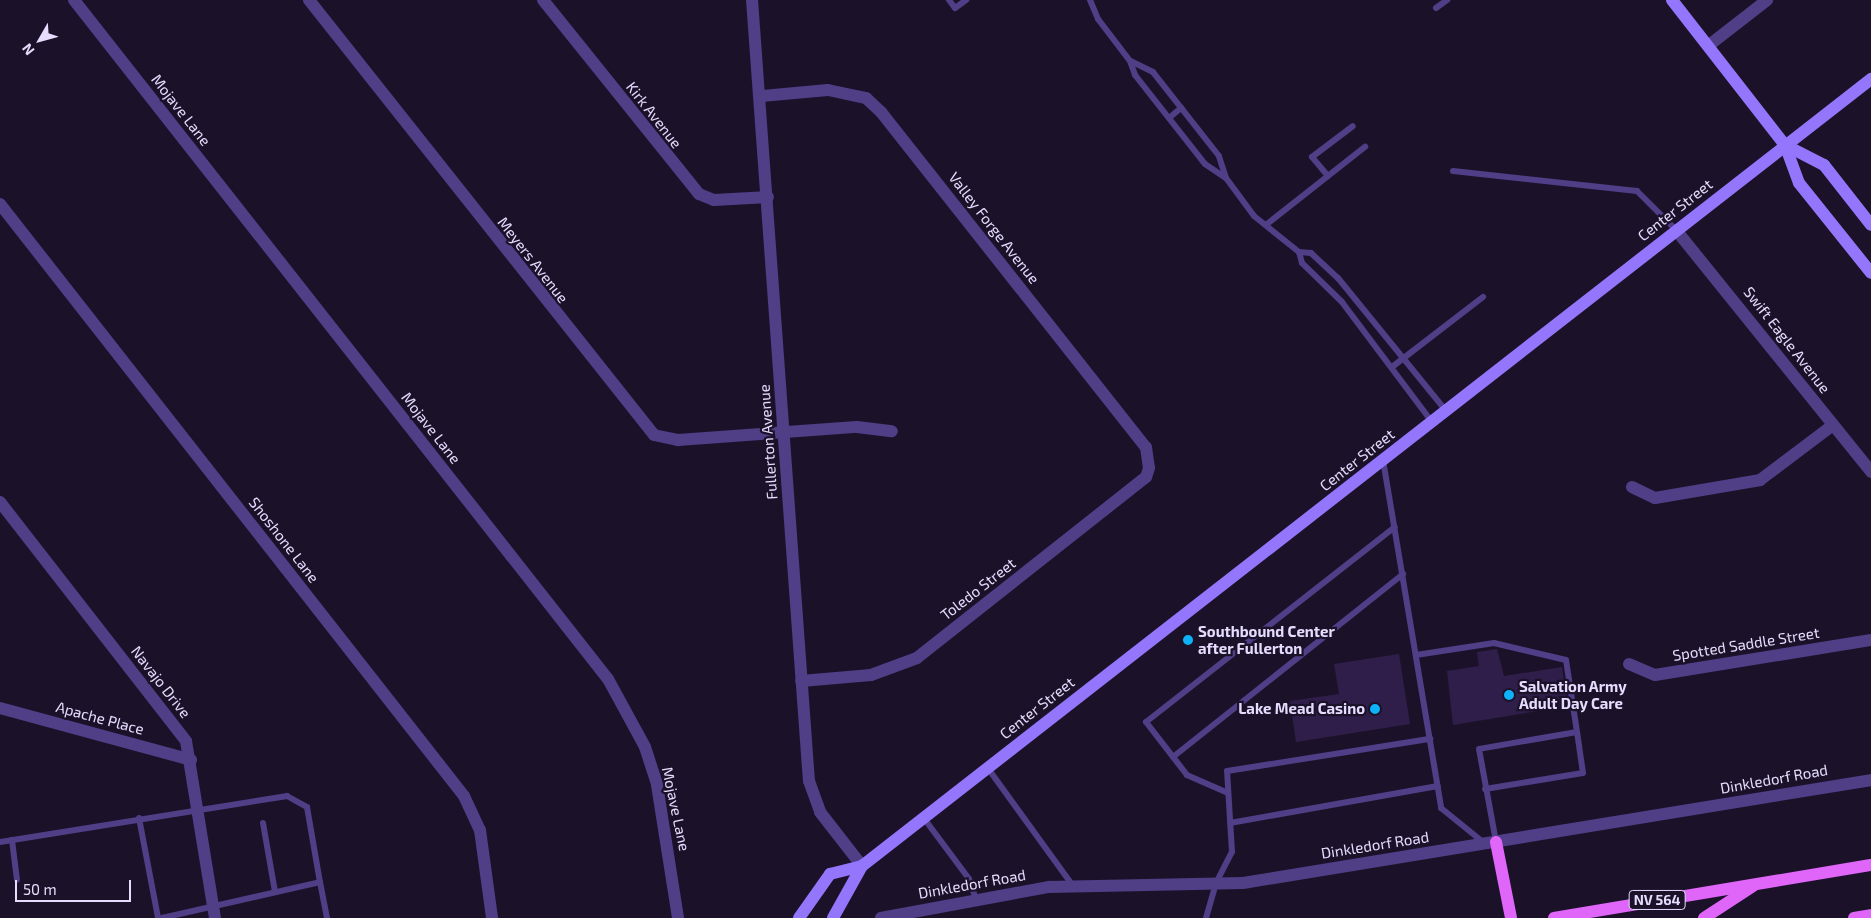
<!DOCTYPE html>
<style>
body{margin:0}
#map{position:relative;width:1871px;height:918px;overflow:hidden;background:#1b122a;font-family:"Exo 2",sans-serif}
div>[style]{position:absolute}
.building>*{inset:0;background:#301e4a}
.lane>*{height:6px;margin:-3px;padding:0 3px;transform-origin:3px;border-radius:3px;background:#503e87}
.street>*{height:12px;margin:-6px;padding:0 6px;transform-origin:6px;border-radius:6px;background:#503e87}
.secondary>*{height:12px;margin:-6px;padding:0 6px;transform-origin:6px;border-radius:6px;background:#9376fb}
.primary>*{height:12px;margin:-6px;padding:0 6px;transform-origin:6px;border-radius:6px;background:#e066fa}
.dots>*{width:14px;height:14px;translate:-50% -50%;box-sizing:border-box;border:2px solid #1b122a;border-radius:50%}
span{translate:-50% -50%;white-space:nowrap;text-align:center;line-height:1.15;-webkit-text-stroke:4.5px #1b122a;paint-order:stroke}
.shield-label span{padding:1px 4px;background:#1b122a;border:1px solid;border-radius:4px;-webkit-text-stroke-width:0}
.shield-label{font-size:14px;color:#e6dcfe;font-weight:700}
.street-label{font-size:15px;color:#e6dcfe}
.poi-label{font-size:15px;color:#e6dcfe;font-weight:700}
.left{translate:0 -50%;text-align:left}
.right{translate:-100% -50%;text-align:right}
.north{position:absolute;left:15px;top:15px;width:50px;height:50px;-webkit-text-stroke:4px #1b122a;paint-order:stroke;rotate:232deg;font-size:14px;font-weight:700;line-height:20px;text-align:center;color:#e6dcfe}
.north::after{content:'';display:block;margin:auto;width:18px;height:22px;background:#e6dcfe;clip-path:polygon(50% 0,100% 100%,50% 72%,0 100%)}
.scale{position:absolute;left:15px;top:880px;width:116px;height:22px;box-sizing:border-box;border:2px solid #e6dcfe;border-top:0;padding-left:6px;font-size:15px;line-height:18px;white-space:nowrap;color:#e6dcfe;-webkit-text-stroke:4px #1b122a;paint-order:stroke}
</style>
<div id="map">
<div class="building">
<i style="clip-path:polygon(1497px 649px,1504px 676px,1562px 667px,1568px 706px,1453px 725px,1447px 671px,1479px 666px,1477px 652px)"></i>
<i style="clip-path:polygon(1399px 654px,1410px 724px,1296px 742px,1290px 701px,1339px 694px,1334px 664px)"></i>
</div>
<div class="lane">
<i style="left:949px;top:0;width:10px;rotate:53deg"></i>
<i style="left:955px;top:8px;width:14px;rotate:-36deg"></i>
<i style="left:1090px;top:0;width:21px;rotate:67deg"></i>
<i style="left:1098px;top:19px;width:53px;rotate:52.7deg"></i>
<i style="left:1436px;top:8px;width:14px;rotate:-36deg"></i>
<i style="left:1169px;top:118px;width:16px;rotate:-40deg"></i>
<i style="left:1453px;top:171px;width:185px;rotate:6.2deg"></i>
<i style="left:1637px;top:191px;width:55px;rotate:45deg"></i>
<i style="left:1328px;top:176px;width:25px;rotate:-130deg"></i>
<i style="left:1312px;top:157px;width:51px;rotate:-37.1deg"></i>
<i style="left:1226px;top:178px;width:23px;rotate:-108deg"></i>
<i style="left:1219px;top:156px;width:107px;rotate:-128.2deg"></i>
<i style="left:1153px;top:72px;width:25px;rotate:-154deg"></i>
<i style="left:1130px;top:61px;width:15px;rotate:70deg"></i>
<i style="left:1135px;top:75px;width:113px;rotate:51.8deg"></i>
<i style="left:1205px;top:164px;width:25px;rotate:34deg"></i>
<i style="left:1226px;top:178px;width:47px;rotate:53.6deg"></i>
<i style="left:1254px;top:216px;width:58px;rotate:38.7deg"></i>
<i style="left:1267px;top:224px;width:125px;rotate:-38.2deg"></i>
<i style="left:1392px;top:367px;width:115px;rotate:-37.6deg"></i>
<i style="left:1432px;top:422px;width:150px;rotate:-126.9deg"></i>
<i style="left:1342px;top:302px;width:56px;rotate:-135.7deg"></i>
<i style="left:1302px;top:263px;width:11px;rotate:-105deg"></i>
<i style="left:1299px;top:252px;width:12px;rotate:5deg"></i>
<i style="left:1311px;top:253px;width:37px;rotate:43deg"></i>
<i style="left:1338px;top:278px;width:171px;rotate:50.9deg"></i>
<i style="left:1383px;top:460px;width:353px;rotate:80.5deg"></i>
<i style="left:1441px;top:808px;width:54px;rotate:39deg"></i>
<i style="left:1416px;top:655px;width:79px;rotate:-8.7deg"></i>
<i style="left:1494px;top:643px;width:74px;rotate:13.3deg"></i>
<i style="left:1566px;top:660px;width:73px;rotate:81.3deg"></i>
<i style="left:1577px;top:732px;width:99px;rotate:170.2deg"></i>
<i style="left:1479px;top:749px;width:95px;rotate:79.6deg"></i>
<i style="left:1173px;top:757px;width:294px;rotate:-38.5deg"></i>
<i style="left:987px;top:767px;width:148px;rotate:54.1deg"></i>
<i style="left:1485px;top:789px;width:99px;rotate:-9.3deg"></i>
<i style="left:1583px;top:773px;width:41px;rotate:-98.3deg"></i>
<i style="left:1228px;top:793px;width:45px;rotate:-156.3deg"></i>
<i style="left:1187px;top:775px;width:67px;rotate:-127.7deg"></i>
<i style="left:1146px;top:722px;width:316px;rotate:-38.1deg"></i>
<i style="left:923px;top:817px;width:77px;rotate:53.4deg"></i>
<i style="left:969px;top:879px;width:21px;rotate:71deg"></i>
<i style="left:139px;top:818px;width:102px;rotate:79.2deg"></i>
<i style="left:263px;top:823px;width:70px;rotate:80.1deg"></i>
<i style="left:1230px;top:823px;width:211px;rotate:-10.1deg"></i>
<i style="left:12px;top:840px;width:40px;rotate:82.9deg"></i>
<i style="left:0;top:842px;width:291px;rotate:-9.1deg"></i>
<i style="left:287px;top:796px;width:23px;rotate:29deg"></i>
<i style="left:307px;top:807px;width:76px;rotate:80.2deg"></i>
<i style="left:162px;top:918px;width:162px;rotate:-12.8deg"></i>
<i style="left:320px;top:882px;width:37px;rotate:79deg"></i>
<i style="left:1206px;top:918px;width:36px;rotate:-74deg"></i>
<i style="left:1216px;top:883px;width:35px;rotate:-63deg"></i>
<i style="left:1232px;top:852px;width:81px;rotate:-93.5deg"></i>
<i style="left:1227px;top:771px;width:206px;rotate:-9deg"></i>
</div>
<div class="street">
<i style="left:74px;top:0;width:864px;rotate:51.82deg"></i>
<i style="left:608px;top:679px;width:77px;rotate:61.4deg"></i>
<i style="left:645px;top:747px;width:40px;rotate:72deg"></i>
<i style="left:657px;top:785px;width:135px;rotate:81deg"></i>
<i style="left:309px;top:0;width:555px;rotate:51.58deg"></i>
<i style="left:654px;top:435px;width:25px;rotate:12deg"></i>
<i style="left:678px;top:440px;width:179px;rotate:-4.2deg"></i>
<i style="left:857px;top:427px;width:35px;rotate:7deg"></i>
<i style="left:543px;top:0;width:249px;rotate:51.2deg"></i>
<i style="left:699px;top:194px;width:16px;rotate:22deg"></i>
<i style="left:714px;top:200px;width:54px;rotate:-3.2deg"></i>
<i style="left:752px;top:0;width:783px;rotate:85.83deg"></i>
<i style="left:809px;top:781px;width:33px;rotate:70deg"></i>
<i style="left:820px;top:812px;width:68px;rotate:52.1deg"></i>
<i style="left:1708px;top:46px;width:75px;rotate:-37.9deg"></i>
<i style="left:761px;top:96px;width:67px;rotate:-5.1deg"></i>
<i style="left:828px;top:90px;width:39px;rotate:12deg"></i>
<i style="left:866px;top:98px;width:21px;rotate:43deg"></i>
<i style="left:881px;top:112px;width:427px;rotate:51.7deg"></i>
<i style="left:1146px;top:447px;width:21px;rotate:82deg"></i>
<i style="left:1149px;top:468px;width:9px;rotate:108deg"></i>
<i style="left:1146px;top:477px;width:292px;rotate:141.7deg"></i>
<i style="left:917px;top:658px;width:49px;rotate:159.7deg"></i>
<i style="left:871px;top:675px;width:70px;rotate:175.1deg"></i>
<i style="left:0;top:204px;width:752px;rotate:51.91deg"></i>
<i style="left:464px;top:796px;width:38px;rotate:65deg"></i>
<i style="left:480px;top:830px;width:89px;rotate:82.2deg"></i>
<i style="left:1676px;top:230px;width:311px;rotate:51.1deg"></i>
<i style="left:1632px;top:487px;width:25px;rotate:26deg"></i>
<i style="left:1655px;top:498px;width:107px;rotate:-9.7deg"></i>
<i style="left:1760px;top:480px;width:91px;rotate:-37deg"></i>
<i style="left:0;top:502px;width:303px;rotate:52.1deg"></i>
<i style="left:186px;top:741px;width:179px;rotate:80.7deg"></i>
<i style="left:1629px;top:664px;width:28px;rotate:23deg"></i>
<i style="left:1655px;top:675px;width:219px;rotate:-9.2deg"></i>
<i style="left:0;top:708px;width:198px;rotate:15.2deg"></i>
<i style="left:881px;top:918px;width:171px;rotate:-10.5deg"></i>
<i style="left:1049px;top:887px;width:194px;rotate:-1.2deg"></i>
<i style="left:1243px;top:883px;width:636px;rotate:-9.31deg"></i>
</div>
<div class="secondary">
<i style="left:1672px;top:0;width:184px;rotate:52.1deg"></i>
<i style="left:1785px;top:145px;width:40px;rotate:69.8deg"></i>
<i style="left:1799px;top:183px;width:115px;rotate:51.3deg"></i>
<i style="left:1785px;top:145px;width:44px;rotate:27.1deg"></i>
<i style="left:1824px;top:165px;width:76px;rotate:51.9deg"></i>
<i style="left:799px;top:918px;width:54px;rotate:-54.8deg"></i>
<i style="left:830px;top:874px;width:33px;rotate:-14deg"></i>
<i style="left:862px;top:866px;width:1280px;rotate:-37.95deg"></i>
<i style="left:833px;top:918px;width:60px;rotate:-60.9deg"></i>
</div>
<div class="primary">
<i style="left:1496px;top:842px;width:77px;rotate:78.8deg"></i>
<i style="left:1554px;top:918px;width:321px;rotate:-9.5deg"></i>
<i style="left:1704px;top:918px;width:59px;rotate:-33.1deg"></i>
<i style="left:1854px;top:918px;width:17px;rotate:-10deg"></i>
</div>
<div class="dots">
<i style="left:1188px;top:640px;background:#0eb2f8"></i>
<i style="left:1509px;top:695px;background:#0eb2f8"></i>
<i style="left:1375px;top:709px;background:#0eb2f8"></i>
</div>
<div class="shield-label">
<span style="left:1657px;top:900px">NV 564</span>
</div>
<div class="street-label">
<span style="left:181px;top:110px;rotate:52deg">Mojave Lane</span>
<span style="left:654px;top:115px;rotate:52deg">Kirk Avenue</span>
<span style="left:1675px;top:210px;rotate:-38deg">Center Street</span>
<span style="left:994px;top:228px;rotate:52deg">Valley Forge Avenue</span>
<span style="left:533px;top:260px;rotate:52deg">Meyers Avenue</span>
<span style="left:1787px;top:340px;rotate:52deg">Swift Eagle Avenue</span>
<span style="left:431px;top:428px;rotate:52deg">Mojave Lane</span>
<span style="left:768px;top:442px;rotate:-94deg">Fullerton Avenue</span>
<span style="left:1357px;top:460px;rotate:-38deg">Center Street</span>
<span style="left:284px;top:540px;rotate:52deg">Shoshone Lane</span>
<span style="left:978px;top:589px;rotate:-38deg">Toledo Street</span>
<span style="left:1746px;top:644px;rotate:-9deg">Spotted Saddle Street</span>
<span style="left:161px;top:682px;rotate:52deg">Navajo Drive</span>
<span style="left:1037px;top:708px;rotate:-38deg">Center Street</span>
<span style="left:100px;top:718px;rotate:15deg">Apache Place</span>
<span style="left:1774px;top:779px;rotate:-10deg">Dinkledorf Road</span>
<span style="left:676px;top:809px;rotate:78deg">Mojave Lane</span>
<span style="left:1375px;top:845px;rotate:-9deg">Dinkledorf Road</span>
<span style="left:972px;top:884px;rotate:-10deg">Dinkledorf Road</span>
</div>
<div class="poi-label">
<span class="left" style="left:1198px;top:640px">Southbound Center<br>after Fullerton</span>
<span class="left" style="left:1519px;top:695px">Salvation Army<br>Adult Day Care</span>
<span class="right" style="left:1365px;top:709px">Lake Mead Casino</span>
</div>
<div class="north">N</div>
<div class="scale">50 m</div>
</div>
